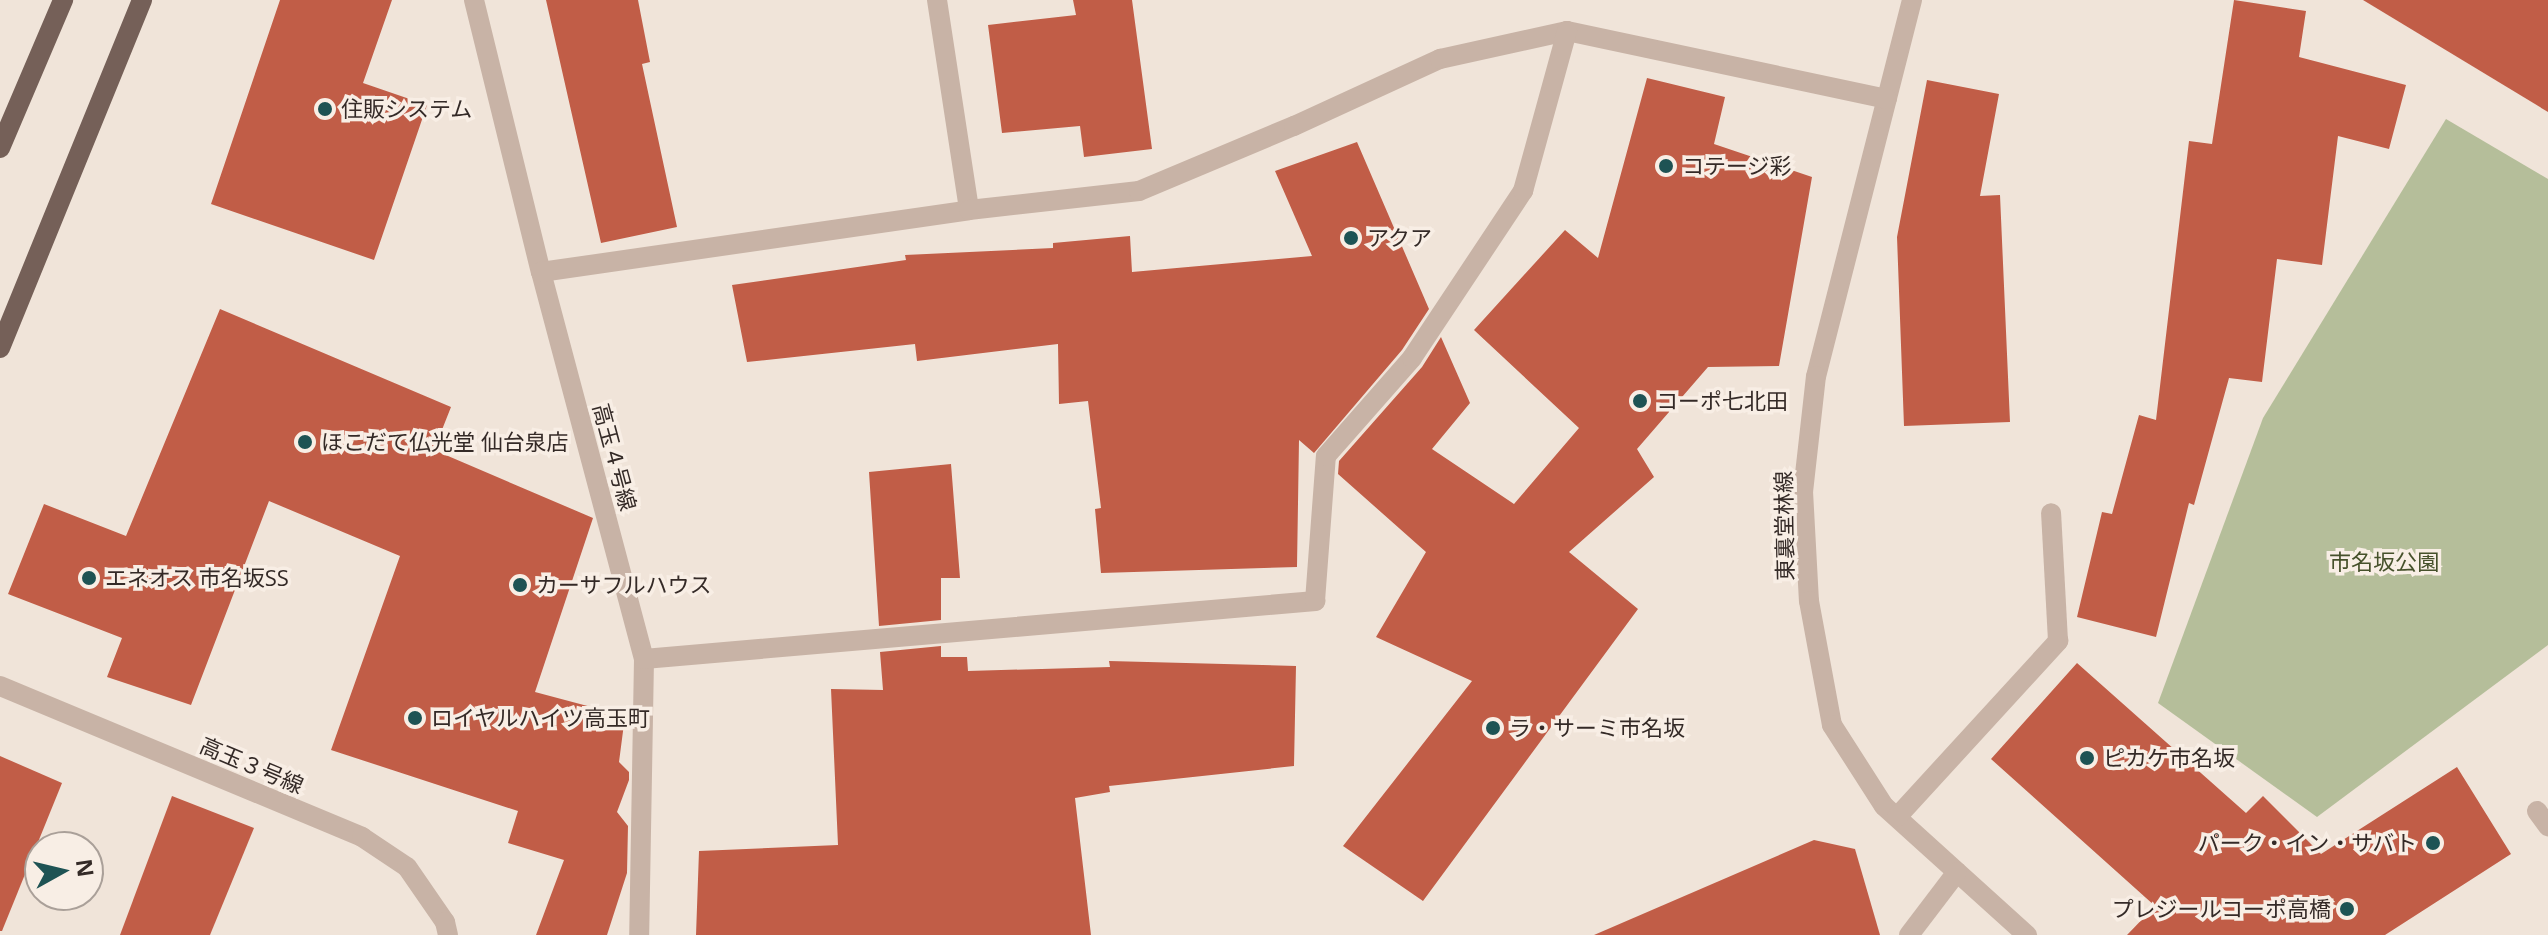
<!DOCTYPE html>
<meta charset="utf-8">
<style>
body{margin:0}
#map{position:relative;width:2548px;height:935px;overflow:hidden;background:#f0e4d9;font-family:"Open Sans","Noto Sans JP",sans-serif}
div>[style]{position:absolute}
.green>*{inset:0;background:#b5be9a}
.building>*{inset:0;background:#c15d47}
.minor>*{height:20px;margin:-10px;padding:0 10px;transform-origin:10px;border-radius:10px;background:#c8b3a6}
.major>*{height:20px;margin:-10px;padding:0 10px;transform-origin:10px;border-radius:10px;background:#756058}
.dots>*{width:22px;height:22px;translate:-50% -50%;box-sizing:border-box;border:4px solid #f8eee5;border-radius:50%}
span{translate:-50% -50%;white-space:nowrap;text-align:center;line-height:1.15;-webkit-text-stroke:7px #f8eee5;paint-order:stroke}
.poi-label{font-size:22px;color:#342a27}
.left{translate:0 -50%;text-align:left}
.right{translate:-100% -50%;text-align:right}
.street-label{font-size:22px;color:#342a27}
.park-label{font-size:22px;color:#46512b}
.north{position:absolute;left:24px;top:831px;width:80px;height:80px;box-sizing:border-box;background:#f8eee5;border:2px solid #aaa099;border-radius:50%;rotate:82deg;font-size:22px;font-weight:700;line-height:32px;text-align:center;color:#342a27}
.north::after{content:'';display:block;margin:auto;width:28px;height:36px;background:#1e5354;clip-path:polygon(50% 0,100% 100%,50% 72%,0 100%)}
</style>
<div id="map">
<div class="green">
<i style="clip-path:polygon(2446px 119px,2548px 179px,2548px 645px,2317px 817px,2158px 703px,2263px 418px)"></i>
</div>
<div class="building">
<i style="clip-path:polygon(280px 0,392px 0,363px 83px,427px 105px,374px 260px,211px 204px)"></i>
<i style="clip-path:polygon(546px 0,638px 0,650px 62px,642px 64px,677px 227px,601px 243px)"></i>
<i style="clip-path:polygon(1073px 0,1132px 0,1152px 149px,1084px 157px,1080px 126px,1002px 133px,988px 25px,1076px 15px)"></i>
<i style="clip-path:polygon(2234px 0,2306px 11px,2299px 57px,2406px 85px,2389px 149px,2338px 136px,2322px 265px,2277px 259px,2262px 382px,2229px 378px,2194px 505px,2189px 503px,2156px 637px,2077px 617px,2102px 512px,2112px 514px,2139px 415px,2156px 420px,2189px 141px,2212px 144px)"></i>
<i style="clip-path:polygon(2363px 0,2548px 0,2548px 112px)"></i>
<i style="clip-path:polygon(1647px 78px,1725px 97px,1714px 144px,1812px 177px,1779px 366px,1708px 367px,1637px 449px,1654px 477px,1569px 552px,1638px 609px,1423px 901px,1343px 846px,1472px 681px,1376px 637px,1426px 552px,1338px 474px,1339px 461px,1422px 367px,1441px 337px,1470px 403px,1432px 449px,1514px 504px,1579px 428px,1474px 330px,1565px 230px,1598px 258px)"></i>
<i style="clip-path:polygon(1927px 80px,1999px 94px,1980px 196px,2000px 195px,2010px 422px,1904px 426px,1897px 237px)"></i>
<i style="clip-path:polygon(1357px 142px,1429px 309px,1402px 350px,1314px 453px,1299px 440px,1297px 567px,1101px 573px,1095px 509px,1101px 508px,1088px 401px,1059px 404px,1058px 344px,917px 361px,915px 344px,747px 362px,732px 285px,906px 260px,905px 255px,1053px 248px,1053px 243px,1130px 236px,1132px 272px,1312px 256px,1275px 171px)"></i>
<i style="clip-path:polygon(220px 309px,451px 407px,434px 450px,593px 518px,535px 692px,625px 716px,619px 762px,629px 772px,629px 780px,617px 812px,628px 826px,627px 873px,607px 935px,536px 935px,564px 860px,508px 843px,518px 811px,331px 750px,400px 556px,269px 501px,191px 705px,107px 677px,122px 638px,8px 594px,44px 504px,126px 536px)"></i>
<i style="clip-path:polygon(951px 464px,960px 578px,941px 578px,941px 620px,879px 626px,869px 472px)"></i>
<i style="clip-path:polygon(941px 646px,941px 657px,967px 657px,968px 671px,1110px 667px,1109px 661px,1296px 666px,1294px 766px,1109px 786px,1110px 792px,1075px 798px,1091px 935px,696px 935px,699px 851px,838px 845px,831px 689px,883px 690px,880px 652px)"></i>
<i style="clip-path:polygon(2077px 663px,2246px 813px,2263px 796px,2321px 854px,2457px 767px,2511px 854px,2385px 935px,2127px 935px,2155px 906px,1991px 759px)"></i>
<i style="clip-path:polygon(0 756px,62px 783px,2px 931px,0 931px)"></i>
<i style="clip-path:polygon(172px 796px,254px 828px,210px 935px,120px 935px)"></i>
<i style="clip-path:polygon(1814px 840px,1855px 849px,1880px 935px,1594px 935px)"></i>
</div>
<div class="minor">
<i style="left:474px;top:0;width:280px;rotate:76.2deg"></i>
<i style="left:541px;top:272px;width:400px;rotate:75.1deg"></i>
<i style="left:644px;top:659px;width:276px;rotate:91deg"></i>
<i style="left:937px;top:0;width:212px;rotate:81.3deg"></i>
<i style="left:1912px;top:0;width:388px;rotate:104.3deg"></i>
<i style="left:1816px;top:376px;width:116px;rotate:96.4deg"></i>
<i style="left:1803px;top:491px;width:110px;rotate:86.9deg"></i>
<i style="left:1809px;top:601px;width:126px;rotate:79.5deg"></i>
<i style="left:1832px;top:725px;width:96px;rotate:57.3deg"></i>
<i style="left:1884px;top:806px;width:193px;rotate:42.1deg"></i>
<i style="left:541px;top:272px;width:432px;rotate:-8.2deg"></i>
<i style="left:969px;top:210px;width:171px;rotate:-6.4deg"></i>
<i style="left:1139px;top:191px;width:168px;rotate:-22.8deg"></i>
<i style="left:1294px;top:126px;width:161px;rotate:-24.7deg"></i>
<i style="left:1440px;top:59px;width:130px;rotate:-12.4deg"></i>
<i style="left:1567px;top:31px;width:327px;rotate:12deg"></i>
<i style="left:644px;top:659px;width:674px;rotate:-4.94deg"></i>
<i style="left:1315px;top:601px;width:145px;rotate:-85.7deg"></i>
<i style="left:1326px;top:456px;width:130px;rotate:-48.7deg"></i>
<i style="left:1412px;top:358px;width:201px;rotate:-56.4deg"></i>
<i style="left:1523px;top:191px;width:166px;rotate:-74.6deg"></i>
<i style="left:0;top:686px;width:392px;rotate:22.6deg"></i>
<i style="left:362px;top:837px;width:54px;rotate:33.7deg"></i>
<i style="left:407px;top:867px;width:67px;rotate:55.4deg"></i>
<i style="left:445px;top:922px;width:13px;rotate:77deg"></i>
<i style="left:2537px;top:811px;width:19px;rotate:54deg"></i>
<i style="left:1897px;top:817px;width:239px;rotate:-47.5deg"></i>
<i style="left:2058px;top:641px;width:128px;rotate:-93.1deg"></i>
<i style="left:1909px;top:935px;width:79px;rotate:-52.7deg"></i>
</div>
<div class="major">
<i style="left:0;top:148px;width:161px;rotate:-66.9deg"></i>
<i style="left:0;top:348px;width:376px;rotate:-67.8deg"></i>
</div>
<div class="dots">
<i style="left:325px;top:109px;background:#1e5354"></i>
<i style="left:1666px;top:166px;background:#1e5354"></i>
<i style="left:1351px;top:238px;background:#1e5354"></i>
<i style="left:1640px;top:401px;background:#1e5354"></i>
<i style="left:305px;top:442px;background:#1e5354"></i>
<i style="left:89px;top:578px;background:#1e5354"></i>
<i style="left:520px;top:585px;background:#1e5354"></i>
<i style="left:415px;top:718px;background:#1e5354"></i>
<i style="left:1493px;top:728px;background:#1e5354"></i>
<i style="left:2087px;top:758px;background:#1e5354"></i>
<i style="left:2433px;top:843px;background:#1e5354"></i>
<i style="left:2347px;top:909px;background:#1e5354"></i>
</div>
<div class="poi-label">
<span class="left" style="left:341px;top:109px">住販システム</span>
<span class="left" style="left:1682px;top:166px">コテージ彩</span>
<span class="left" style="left:1367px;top:238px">アクア</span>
<span class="left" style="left:1656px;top:401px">コーポ七北田</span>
<span class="left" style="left:321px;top:442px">ほこだて仏光堂 仙台泉店</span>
<span class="left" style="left:105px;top:578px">エネオス 市名坂SS</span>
<span class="left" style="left:536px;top:585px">カーサフルハウス</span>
<span class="left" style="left:431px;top:718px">ロイヤルハイツ高玉町</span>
<span class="left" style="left:1509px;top:728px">ラ・サーミ市名坂</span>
<span class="left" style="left:2103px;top:758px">ピカケ市名坂</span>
<span class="right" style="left:2417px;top:843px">パーク・イン・サバト</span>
<span class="right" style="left:2331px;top:909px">プレジールコーポ高橋</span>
</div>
<div class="street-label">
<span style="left:615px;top:457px;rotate:75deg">高玉４号線</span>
<span style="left:1784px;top:526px;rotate:-91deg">東裏堂林線</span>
<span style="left:252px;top:765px;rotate:23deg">高玉３号線</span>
</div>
<div class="park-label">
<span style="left:2384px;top:562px">市名坂公園</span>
</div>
<div class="north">N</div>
</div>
